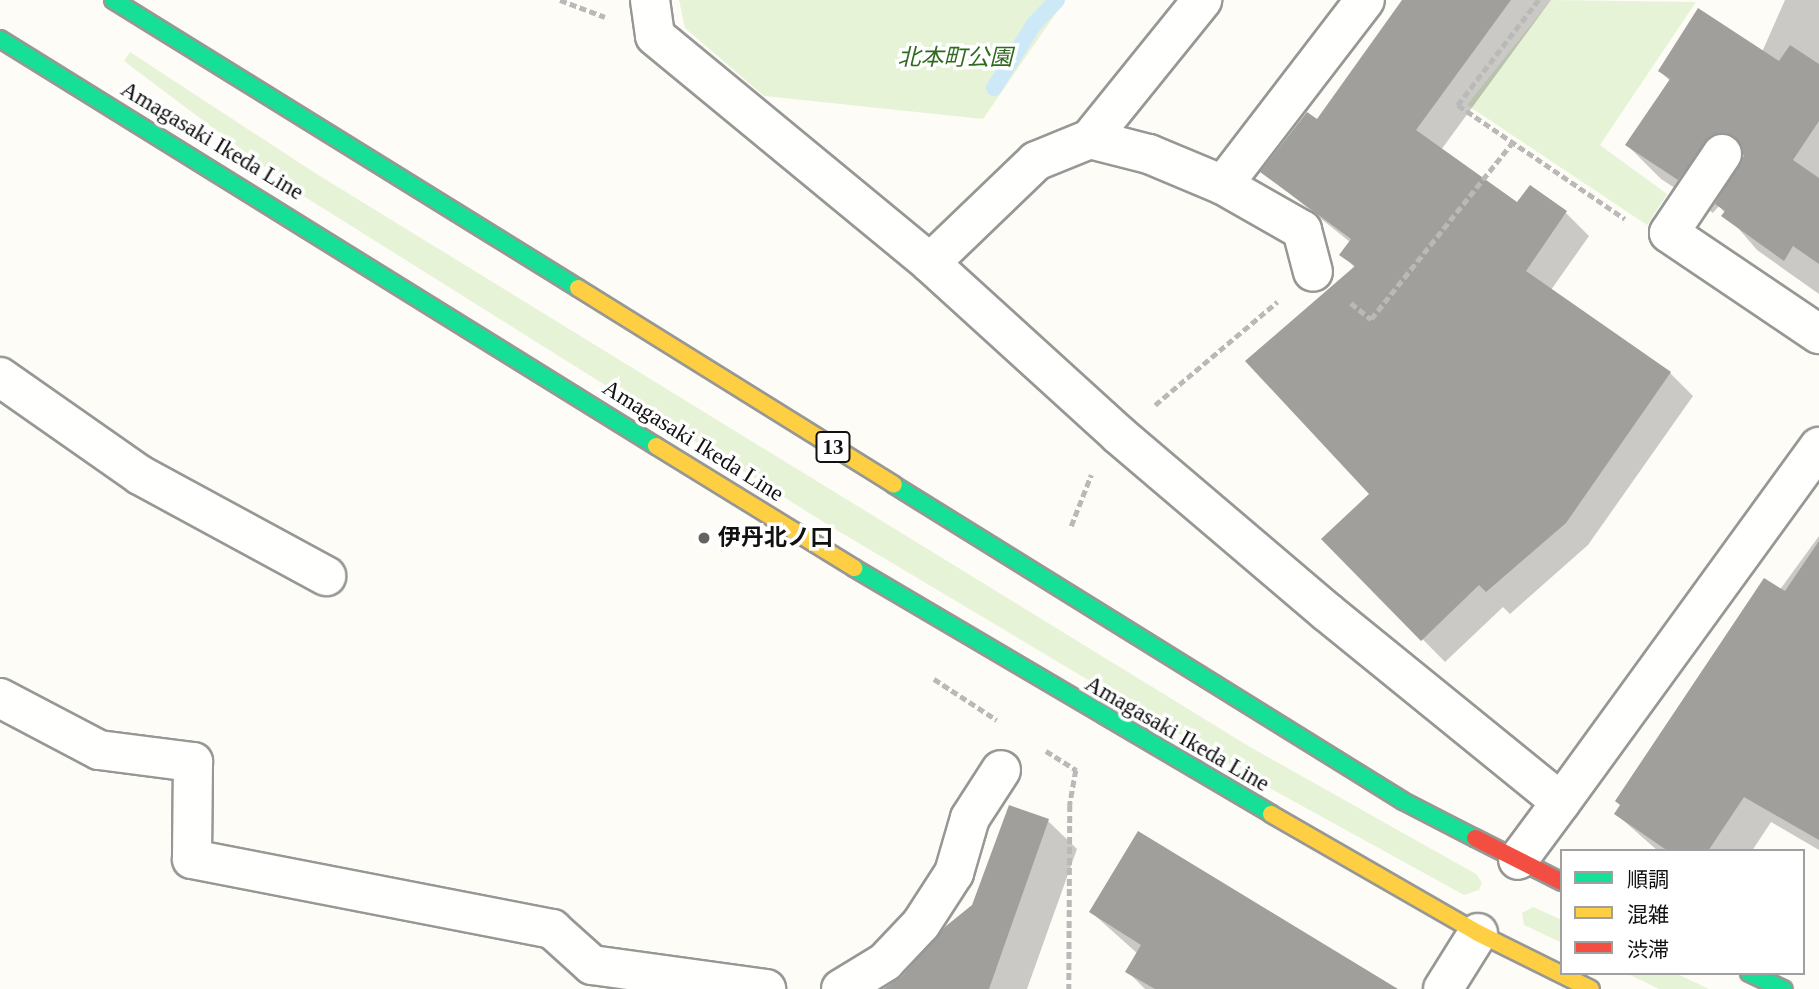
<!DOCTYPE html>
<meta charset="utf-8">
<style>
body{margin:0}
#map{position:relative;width:1819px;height:989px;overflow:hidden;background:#fdfcf7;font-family:"Times New Roman","Noto Sans JP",serif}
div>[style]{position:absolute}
.green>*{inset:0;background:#e7f3d7}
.shadow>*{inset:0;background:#0003}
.stream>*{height:16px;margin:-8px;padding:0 8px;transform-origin:8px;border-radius:8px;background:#cde8f7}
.building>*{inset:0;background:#a19f9c}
.path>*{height:4.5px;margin-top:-2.25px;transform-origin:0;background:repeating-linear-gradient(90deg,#b9b9b8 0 7px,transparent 0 10.5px)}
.roads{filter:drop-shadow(2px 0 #979795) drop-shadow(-2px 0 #979795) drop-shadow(0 2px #979795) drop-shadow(0 -2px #979795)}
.street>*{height:38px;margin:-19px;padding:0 19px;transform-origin:19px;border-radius:19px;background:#fffffe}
.fast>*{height:16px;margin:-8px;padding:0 8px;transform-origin:8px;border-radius:8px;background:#16e098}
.slow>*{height:16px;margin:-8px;padding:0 8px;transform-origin:8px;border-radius:8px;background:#ffcf43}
.jam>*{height:16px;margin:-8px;padding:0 8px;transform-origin:8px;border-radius:8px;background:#f24e42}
.dots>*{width:19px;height:19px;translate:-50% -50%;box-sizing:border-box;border:4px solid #fff;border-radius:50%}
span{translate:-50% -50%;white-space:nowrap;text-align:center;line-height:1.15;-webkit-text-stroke:7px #fff;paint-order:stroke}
.shield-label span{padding:2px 5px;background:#fff;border:2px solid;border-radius:5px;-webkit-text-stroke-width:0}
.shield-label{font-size:21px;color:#111;font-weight:700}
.park-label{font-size:23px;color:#2f6b1f;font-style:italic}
.street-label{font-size:23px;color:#111}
.poi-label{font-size:23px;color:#111;font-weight:700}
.left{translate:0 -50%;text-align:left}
.legend{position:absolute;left:1560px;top:849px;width:245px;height:126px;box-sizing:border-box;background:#fff;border:2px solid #a0a0a0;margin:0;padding:9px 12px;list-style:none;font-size:21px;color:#111}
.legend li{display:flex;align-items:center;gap:14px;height:35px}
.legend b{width:35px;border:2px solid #a0a0a0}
</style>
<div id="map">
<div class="green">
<i style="clip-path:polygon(679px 0,1065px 0,983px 119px,764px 96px,685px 28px)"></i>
<i style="clip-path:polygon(1551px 0,1696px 2px,1600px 145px,1667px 194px,1647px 225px,1467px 105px)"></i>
<i style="clip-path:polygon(130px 52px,315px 173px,1250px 747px,1476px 874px,1482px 883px,1479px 890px,1464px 895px,1266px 786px,830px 526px,302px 195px,124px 61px)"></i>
<i style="clip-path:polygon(1533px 907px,1562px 920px,1562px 943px,1524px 925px,1522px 913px)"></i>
<i style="clip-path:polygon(1626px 973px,1675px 973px,1709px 989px,1659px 989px)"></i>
</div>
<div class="shadow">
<i style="clip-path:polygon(1408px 0,1551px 0,1441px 150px,1518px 205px,1530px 188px,1566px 213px,1589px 236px,1551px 290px,1670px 373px,1693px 396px,1588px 545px,1510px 614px,1503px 607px,1445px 662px,1324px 539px,1371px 494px,1355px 268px,1342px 254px,1350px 242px,1263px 172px,1317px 121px)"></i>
<i style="clip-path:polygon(1785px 0,1819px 0,1819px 294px,1757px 250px,1719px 206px,1713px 213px,1661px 179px,1627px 145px,1670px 81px,1660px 71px,1762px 52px)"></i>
<i style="clip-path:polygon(1819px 536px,1819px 850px,1771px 822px,1752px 851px,1658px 851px,1616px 814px)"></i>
<i style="clip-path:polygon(1048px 821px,1077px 849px,1027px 989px,885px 989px,898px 982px,974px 906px)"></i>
<i style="clip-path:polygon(1091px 912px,1392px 989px,1145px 989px,1127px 971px,1138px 954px)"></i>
</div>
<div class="stream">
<i style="left:994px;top:88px;width:75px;rotate:-58deg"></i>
<i style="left:1034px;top:24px;width:33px;rotate:-46deg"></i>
</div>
<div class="building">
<i style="clip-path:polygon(1402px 0,1511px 0,1416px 130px,1517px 202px,1530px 185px,1567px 211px,1526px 271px,1671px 372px,1566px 523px,1486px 592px,1479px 585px,1421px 641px,1321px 539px,1369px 494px,1245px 361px,1355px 266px,1339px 255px,1351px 239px,1260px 172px,1307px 112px,1317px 119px)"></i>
<i style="clip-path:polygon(1698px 8px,1779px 61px,1790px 45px,1819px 64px,1819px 121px,1793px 160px,1819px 178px,1819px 264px,1793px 246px,1784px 261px,1721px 216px,1725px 211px,1715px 204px,1744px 156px,1734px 136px,1712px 135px,1678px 180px,1625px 145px,1670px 79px,1658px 71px)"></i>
<i style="clip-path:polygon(1819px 541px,1819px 840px,1744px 797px,1708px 851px,1668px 851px,1614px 814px,1620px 805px,1615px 801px,1764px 578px,1785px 591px)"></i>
<i style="clip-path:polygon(1009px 805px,1049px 819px,989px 989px,883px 989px,901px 977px,946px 926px,972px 905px)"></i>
<i style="clip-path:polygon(1138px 831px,1398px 989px,1155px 989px,1125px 972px,1141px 945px,1089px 912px)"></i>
</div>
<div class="path">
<i style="left:560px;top:0;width:48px;rotate:20.7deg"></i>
<i style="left:1539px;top:0;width:133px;rotate:127.6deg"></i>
<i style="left:1458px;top:105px;width:202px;rotate:34.3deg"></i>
<i style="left:1351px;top:303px;width:26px;rotate:39deg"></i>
<i style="left:1371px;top:319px;width:224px;rotate:-51.3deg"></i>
<i style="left:1155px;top:405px;width:160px;rotate:-40.2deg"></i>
<i style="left:1071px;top:526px;width:55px;rotate:-68.6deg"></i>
<i style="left:934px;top:679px;width:75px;rotate:33.1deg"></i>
<i style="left:1046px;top:751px;width:36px;rotate:32deg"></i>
<i style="left:1076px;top:770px;width:36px;rotate:100deg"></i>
<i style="left:1070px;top:805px;width:184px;rotate:90.3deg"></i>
</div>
<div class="roads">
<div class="street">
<i style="left:650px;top:0;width:36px;rotate:82deg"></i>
<i style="left:655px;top:36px;width:357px;rotate:39.5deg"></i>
<i style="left:930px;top:263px;width:256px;rotate:42.3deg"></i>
<i style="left:1119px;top:435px;width:273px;rotate:40.4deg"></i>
<i style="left:1327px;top:612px;width:301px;rotate:39.1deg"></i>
<i style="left:1561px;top:802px;width:72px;rotate:126.6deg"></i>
<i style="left:1090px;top:139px;width:179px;rotate:-51.1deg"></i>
<i style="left:1722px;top:154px;width:95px;rotate:123.9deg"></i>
<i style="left:1669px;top:233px;width:181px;rotate:34deg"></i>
<i style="left:1223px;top:185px;width:91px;rotate:29.7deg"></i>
<i style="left:1302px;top:230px;width:43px;rotate:75.3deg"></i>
<i style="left:930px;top:263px;width:147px;rotate:-43.9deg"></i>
<i style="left:1036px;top:161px;width:58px;rotate:-22.2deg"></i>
<i style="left:1090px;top:139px;width:61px;rotate:14.3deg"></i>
<i style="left:1149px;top:154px;width:80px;rotate:22.7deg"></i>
<i style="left:1223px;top:185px;width:233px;rotate:-52.5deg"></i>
<i style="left:0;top:377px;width:171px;rotate:35deg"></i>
<i style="left:140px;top:475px;width:212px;rotate:28.5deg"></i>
<i style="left:0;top:698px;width:112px;rotate:27.7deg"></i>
<i style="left:99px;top:750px;width:95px;rotate:7.3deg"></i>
<i style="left:193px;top:762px;width:97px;rotate:90.6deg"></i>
<i style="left:192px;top:859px;width:367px;rotate:11deg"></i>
<i style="left:552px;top:929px;width:54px;rotate:42deg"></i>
<i style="left:592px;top:965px;width:176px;rotate:7.9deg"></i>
<i style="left:1561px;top:802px;width:439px;rotate:-54deg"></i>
<i style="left:841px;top:989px;width:52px;rotate:-31.5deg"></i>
<i style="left:885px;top:962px;width:52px;rotate:-46.5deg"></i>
<i style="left:921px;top:924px;width:61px;rotate:-57.1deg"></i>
<i style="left:954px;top:873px;width:57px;rotate:-73.8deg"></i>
<i style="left:970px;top:818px;width:57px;rotate:-57.1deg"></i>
<i style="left:1443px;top:989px;width:66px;rotate:-58deg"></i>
</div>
<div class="fast">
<i style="left:113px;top:0;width:547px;rotate:31.77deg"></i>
<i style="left:0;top:39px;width:772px;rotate:31.82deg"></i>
<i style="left:894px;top:485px;width:599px;rotate:31.83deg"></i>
<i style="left:1403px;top:801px;width:81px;rotate:27.2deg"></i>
<i style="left:854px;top:568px;width:484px;rotate:30.5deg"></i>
<i style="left:1749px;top:973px;width:38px;rotate:25deg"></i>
</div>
<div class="slow">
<i style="left:578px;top:288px;width:372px;rotate:31.9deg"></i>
<i style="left:656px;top:446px;width:233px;rotate:31.6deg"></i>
<i style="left:1271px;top:814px;width:239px;rotate:29.9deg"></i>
<i style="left:1478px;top:933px;width:126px;rotate:26.4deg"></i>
</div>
<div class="jam">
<i style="left:1475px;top:838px;width:97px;rotate:26.8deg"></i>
</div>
</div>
<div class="dots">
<i style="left:704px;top:538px;background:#646362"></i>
</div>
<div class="shield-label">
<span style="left:833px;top:447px">13</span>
</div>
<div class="park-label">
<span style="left:955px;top:58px">北本町公園</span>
</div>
<div class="street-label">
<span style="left:212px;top:141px;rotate:31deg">Amagasaki Ikeda Line</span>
<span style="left:693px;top:441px;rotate:32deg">Amagasaki Ikeda Line</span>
<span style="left:1177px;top:734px;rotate:30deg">Amagasaki Ikeda Line</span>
</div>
<div class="poi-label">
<span class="left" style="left:718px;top:538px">伊丹北ノ口</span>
</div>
<ul class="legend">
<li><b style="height:9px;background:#16e098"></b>順調</li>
<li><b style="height:9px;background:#ffcf43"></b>混雑</li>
<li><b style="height:9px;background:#f24e42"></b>渋滞</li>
</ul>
</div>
